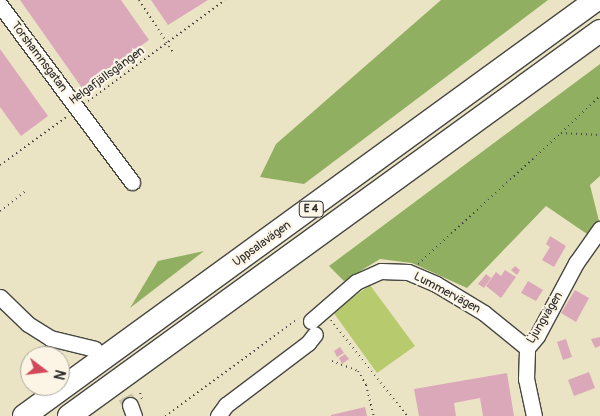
<!DOCTYPE html>
<meta charset="utf-8">
<style>
body{margin:0}
#map{position:relative;width:600px;height:416px;overflow:hidden;background:#ebe4c4;font-family:Pangolin,sans-serif}
div>[style]{position:absolute}
.green>*{inset:0;background:#b7cb6e}
.forest>*{inset:0;background:#91af61}
.building>*{inset:0;background:#dba8b9}
.minor-tunnel>*{height:15px;margin-top:-7.5px;transform-origin:0;background:repeating-linear-gradient(90deg,#c5bfa5 0 15px,transparent 0 23px)}
.path>*{height:2px;margin-top:-1px;transform-origin:0;background:repeating-linear-gradient(90deg,#484742 0 1px,transparent 0 5px)}
.roads{filter:drop-shadow(1px 0 #484742) drop-shadow(-1px 0 #484742) drop-shadow(0 1px #484742) drop-shadow(0 -1px #484742)}
.minor>*{height:15px;margin:-7.5px;padding:0 7.5px;transform-origin:7.5px;border-radius:7.5px;background:#fff}
.highway>*{height:22px;margin:-11px;padding:0 11px;transform-origin:11px;border-radius:11px;background:#fff}
span{translate:-50% -50%;white-space:nowrap;text-align:center;line-height:1.15;-webkit-text-stroke:4.5px #fcf5e5;paint-order:stroke}
.shield-label span{padding:1px 4px;background:#fcf5e5;border:1px solid;border-radius:4px;-webkit-text-stroke-width:0}
.shield-label{font-size:11px;color:#2b2b2b;font-weight:700}
.street-label{font-size:12px;color:#2b2b2b}
.north{position:absolute;left:20px;top:346px;width:50px;height:50px;box-sizing:border-box;background:#fcf5e5;border:1px solid #a8a49b;border-radius:50%;rotate:105deg;font-size:14px;font-weight:700;line-height:20px;text-align:center;color:#2b2b2b}
.north::after{content:'';display:block;margin:auto;width:18px;height:22px;background:#d1495b;clip-path:polygon(50% 0,100% 100%,50% 72%,0 100%)}
</style>
<div id="map">
<div class="green">
<i style="clip-path:polygon(370px 285px,415px 346px,377px 373px,333px 312px)"></i>
</div>
<div class="forest">
<i style="clip-path:polygon(441px 0,548px 0,304px 184px,260px 177px,276px 144px)"></i>
<i style="clip-path:polygon(600px 64px,600px 176px,590px 185px,600px 225px,590px 236px,546px 206px,467px 288px,412px 263px,380px 259px,344px 281px,329px 266px)"></i>
<i style="clip-path:polygon(204px 251px,130px 308px,158px 261px)"></i>
</div>
<div class="building">
<i style="clip-path:polygon(20px 0,121px 0,149px 40px,82px 88px)"></i>
<i style="clip-path:polygon(151px 0,208px 0,168px 25px)"></i>
<i style="clip-path:polygon(0 49px,48px 116px,21px 136px,0 107px)"></i>
<i style="clip-path:polygon(550px 236px,566px 246px,554px 267px,542px 260px,550px 247px,546px 244px)"></i>
<i style="clip-path:polygon(515px 266px,520px 270px,517px 275px,511px 270px)"></i>
<i style="clip-path:polygon(505px 270px,516px 277px,501px 298px,486px 286px,496px 272px,501px 276px)"></i>
<i style="clip-path:polygon(486px 274px,491px 278px,484px 288px,478px 284px)"></i>
<i style="clip-path:polygon(528px 281px,543px 290px,536px 301px,521px 293px)"></i>
<i style="clip-path:polygon(575px 290px,589px 298px,576px 322px,561px 313px)"></i>
<i style="clip-path:polygon(600px 337px,600px 346px,595px 348px,591px 339px)"></i>
<i style="clip-path:polygon(566px 339px,572px 357px,563px 360px,557px 342px)"></i>
<i style="clip-path:polygon(340px 347px,344px 353px,337px 357px,334px 351px)"></i>
<i style="clip-path:polygon(345px 354px,349px 359px,342px 364px,339px 358px)"></i>
<i style="clip-path:polygon(589px 372px,595px 388px,574px 396px,568px 380px)"></i>
<i style="clip-path:polygon(507px 373px,514px 416px,483px 416px,480px 398px,454px 403px,456px 416px,419px 416px,414px 389px)"></i>
<i style="clip-path:polygon(365px 407px,367px 416px,331px 416px,331px 415px)"></i>
</div>
<div class="minor-tunnel">
<i style="left:97px;top:353px;width:29px;rotate:52deg"></i>
<i style="left:115px;top:376px;width:33px;rotate:63deg"></i>
</div>
<div class="path">
<i style="left:139px;top:0;width:62px;rotate:56.8deg"></i>
<i style="left:88px;top:101px;width:170px;rotate:-36.4deg"></i>
<i style="left:561px;top:133px;width:54px;rotate:-43.5deg"></i>
<i style="left:0;top:165px;width:84px;rotate:-35.8deg"></i>
<i style="left:0;top:211px;width:34px;rotate:-38deg"></i>
<i style="left:418px;top:264px;width:194px;rotate:-42.5deg"></i>
<i style="left:561px;top:133px;width:39px;rotate:3deg"></i>
<i style="left:331px;top:320px;width:122px;rotate:51.6deg"></i>
<i style="left:332px;top:361px;width:28px;rotate:21deg"></i>
<i style="left:358px;top:371px;width:16px;rotate:60deg"></i>
<i style="left:366px;top:385px;width:32px;rotate:76deg"></i>
<i style="left:140px;top:393px;width:6px;rotate:72deg"></i>
<i style="left:165px;top:416px;width:165px;rotate:-36.1deg"></i>
</div>
<div class="roads">
<div class="minor">
<i style="left:0;top:5px;width:221px;rotate:53.3deg"></i>
<i style="left:0;top:297px;width:39px;rotate:44deg"></i>
<i style="left:28px;top:324px;width:26px;rotate:32deg"></i>
<i style="left:50px;top:338px;width:46px;rotate:13.7deg"></i>
<i style="left:311px;top:321px;width:60px;rotate:-40.9deg"></i>
<i style="left:356px;top:282px;width:27px;rotate:-24deg"></i>
<i style="left:381px;top:271px;width:27px;rotate:2deg"></i>
<i style="left:408px;top:272px;width:30px;rotate:23deg"></i>
<i style="left:436px;top:284px;width:56px;rotate:31.1deg"></i>
<i style="left:484px;top:313px;width:55px;rotate:39.1deg"></i>
<i style="left:130px;top:405px;width:12px;rotate:70deg"></i>
<i style="left:218px;top:416px;width:14px;rotate:-54deg"></i>
<i style="left:226px;top:405px;width:103px;rotate:-37.1deg"></i>
<i style="left:308px;top:343px;width:11px;rotate:-52deg"></i>
<i style="left:534px;top:416px;width:38px;rotate:-102deg"></i>
<i style="left:526px;top:379px;width:31px;rotate:-88deg"></i>
<i style="left:527px;top:348px;width:16px;rotate:-50deg"></i>
<i style="left:537px;top:336px;width:83px;rotate:-61.9deg"></i>
<i style="left:576px;top:263px;width:42px;rotate:-54.8deg"></i>
</div>
<div class="highway">
<i style="left:24px;top:416px;width:707px;rotate:-36.03deg"></i>
<i style="left:69px;top:416px;width:656px;rotate:-35.94deg"></i>
</div>
</div>
<div class="shield-label">
<span style="left:311px;top:209px">E 4</span>
</div>
<div class="street-label">
<span style="left:39px;top:57px;rotate:53deg">Torshamnsgatan</span>
<span style="left:107px;top:76px;rotate:-36deg">Helgafjällsgången</span>
<span style="left:262px;top:244px;rotate:-36deg">Uppsalavägen</span>
<span style="left:447px;top:293px;rotate:28deg">Lummervägen</span>
<span style="left:545px;top:318px;rotate:-59deg">Ljungvägen</span>
</div>
<div class="north">N</div>
</div>
